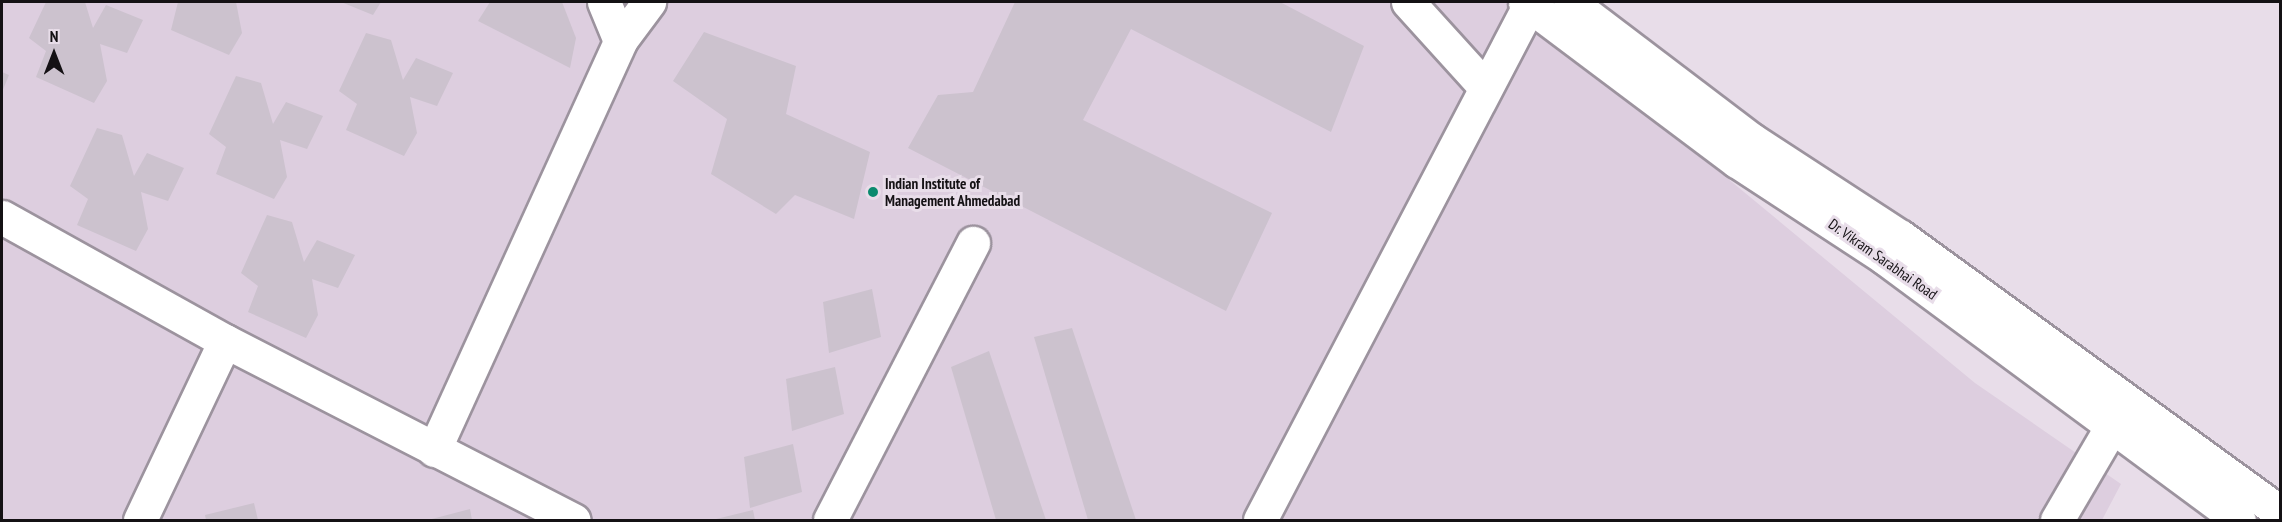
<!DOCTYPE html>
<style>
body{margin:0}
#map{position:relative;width:2282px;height:522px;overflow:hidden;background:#e8dde9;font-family:"PT Sans Narrow",sans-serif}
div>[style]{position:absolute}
.built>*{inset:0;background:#ddcedf}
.building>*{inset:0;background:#ccc2ce}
.roads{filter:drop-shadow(2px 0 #9c939e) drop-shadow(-2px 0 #9c939e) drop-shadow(0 2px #9c939e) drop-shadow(0 -2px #9c939e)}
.minor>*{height:33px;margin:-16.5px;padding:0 16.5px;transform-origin:16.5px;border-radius:16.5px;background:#fff}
.major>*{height:33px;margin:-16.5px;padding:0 16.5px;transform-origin:16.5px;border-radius:16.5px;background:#fff}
.dots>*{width:16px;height:16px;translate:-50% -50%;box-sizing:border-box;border:3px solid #e8dde9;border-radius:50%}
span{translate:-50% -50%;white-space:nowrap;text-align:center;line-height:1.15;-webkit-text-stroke:6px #e8dde9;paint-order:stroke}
.poi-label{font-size:15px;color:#141114;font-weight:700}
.left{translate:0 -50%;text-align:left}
.street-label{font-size:15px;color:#141114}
.frame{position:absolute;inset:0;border:3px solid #141114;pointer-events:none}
.north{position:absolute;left:24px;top:24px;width:60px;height:60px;-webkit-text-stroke:4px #e8dde9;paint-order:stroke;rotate:0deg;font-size:16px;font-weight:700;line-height:24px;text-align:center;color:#141114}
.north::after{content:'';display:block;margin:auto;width:21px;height:27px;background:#141114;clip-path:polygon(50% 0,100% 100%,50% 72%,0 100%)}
</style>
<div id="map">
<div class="built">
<i style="clip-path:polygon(2px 2px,1514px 2px,1975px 383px,2121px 484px,2102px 520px,2px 520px)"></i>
</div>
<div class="building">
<i style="clip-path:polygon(46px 2px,85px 2px,93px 28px,106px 5px,143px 20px,127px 53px,100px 44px,107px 81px,94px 103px,36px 77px,46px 51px,29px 38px)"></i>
<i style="clip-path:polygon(178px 2px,236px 2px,242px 33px,229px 55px,171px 30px)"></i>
<i style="clip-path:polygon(341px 2px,381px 2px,373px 15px)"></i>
<i style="clip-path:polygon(490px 2px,562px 2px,576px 38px,570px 68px,478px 21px)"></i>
<i style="clip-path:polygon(1015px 2px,1280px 2px,1364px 46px,1331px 132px,1131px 29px,1083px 120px,1272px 213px,1226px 311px,908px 148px,938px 95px,973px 92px)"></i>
<i style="clip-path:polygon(704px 32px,796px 66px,786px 114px,870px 152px,854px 219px,795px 195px,776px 214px,711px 174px,727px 119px,673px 81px)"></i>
<i style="clip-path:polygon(366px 33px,391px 40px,403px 80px,416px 58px,453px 73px,437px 106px,410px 97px,417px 133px,404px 156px,346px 130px,357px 104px,339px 91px)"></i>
<i style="clip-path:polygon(2px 72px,9px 75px,2px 92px)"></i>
<i style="clip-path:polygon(236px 76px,261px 83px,273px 124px,286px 102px,323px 116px,307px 149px,280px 140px,287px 177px,274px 199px,216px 174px,226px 147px,209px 134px)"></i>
<i style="clip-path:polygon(97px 128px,122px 135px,134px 176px,147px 153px,184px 168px,168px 201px,141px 192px,148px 229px,136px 251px,77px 225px,88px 199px,70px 186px)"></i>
<i style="clip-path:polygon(267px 215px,292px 222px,304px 262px,317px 240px,355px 255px,338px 288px,312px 279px,318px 315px,306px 338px,248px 312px,258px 286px,241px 273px)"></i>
<i style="clip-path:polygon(872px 289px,881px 337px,829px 353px,823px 302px)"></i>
<i style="clip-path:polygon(1072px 328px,1136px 520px,1088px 520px,1034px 337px)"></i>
<i style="clip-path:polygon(989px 351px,1046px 520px,996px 520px,951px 367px)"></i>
<i style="clip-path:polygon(835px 367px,844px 414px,792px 431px,786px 379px)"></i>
<i style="clip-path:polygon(793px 444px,802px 492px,750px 508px,744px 457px)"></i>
<i style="clip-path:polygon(254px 503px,258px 520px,206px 520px,205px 515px)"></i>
<i style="clip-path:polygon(470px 509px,472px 520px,428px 520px)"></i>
<i style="clip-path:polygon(753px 510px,755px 520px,712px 520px)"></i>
</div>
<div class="roads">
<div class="minor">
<i style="left:604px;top:2px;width:42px;rotate:67.7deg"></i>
<i style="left:620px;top:41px;width:49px;rotate:-53.4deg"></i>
<i style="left:1408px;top:2px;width:115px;rotate:47.8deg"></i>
<i style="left:2px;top:217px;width:255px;rotate:29.1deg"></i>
<i style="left:225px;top:341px;width:392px;rotate:27.2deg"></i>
<i style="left:434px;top:450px;width:449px;rotate:-65.5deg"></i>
<i style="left:140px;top:520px;width:198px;rotate:-64.6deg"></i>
<i style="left:830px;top:520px;width:312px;rotate:-62.7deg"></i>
<i style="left:1260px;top:520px;width:585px;rotate:-62.38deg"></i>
<i style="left:2057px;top:520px;width:111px;rotate:-59.7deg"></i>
</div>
<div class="major">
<i style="left:1525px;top:2px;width:265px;rotate:36.9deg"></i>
<i style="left:1737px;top:161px;width:177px;rotate:33.2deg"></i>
<i style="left:1885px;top:258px;width:440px;rotate:36.5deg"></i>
<i style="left:1570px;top:2px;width:228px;rotate:37.2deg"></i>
<i style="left:1752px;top:140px;width:178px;rotate:33.1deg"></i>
<i style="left:1901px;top:237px;width:468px;rotate:36deg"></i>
</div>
</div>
<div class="dots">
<i style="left:873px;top:192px;background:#0a8a6e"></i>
</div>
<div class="poi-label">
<span class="left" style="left:885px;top:192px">Indian Institute of<br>Management Ahmedabad</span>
</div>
<div class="street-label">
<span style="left:1883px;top:259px;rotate:35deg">Dr. Vikram Sarabhai Road</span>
</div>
<div class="frame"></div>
<div class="north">N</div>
</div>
